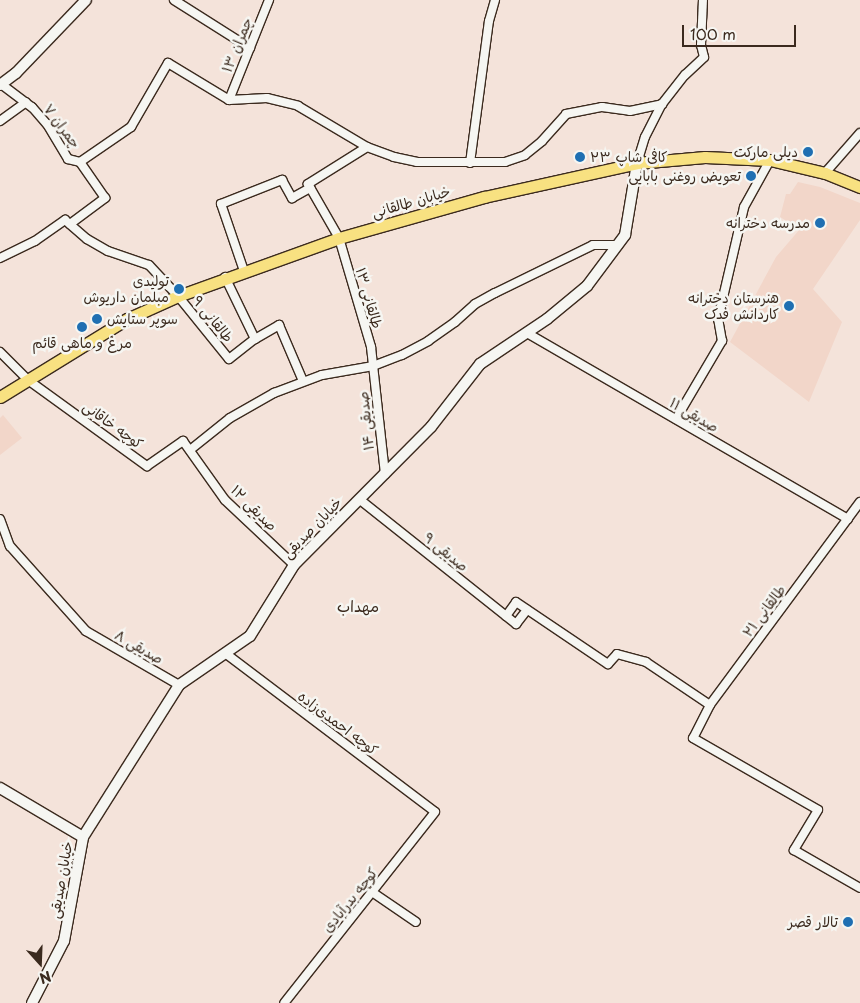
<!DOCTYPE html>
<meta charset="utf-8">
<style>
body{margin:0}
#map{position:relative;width:860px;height:1003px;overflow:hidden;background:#f4e3da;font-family:"Playpen Sans","Playpen Sans Arabic",sans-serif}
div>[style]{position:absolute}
.built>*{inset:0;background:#f2d6c9}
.roads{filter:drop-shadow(1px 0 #3b2a1e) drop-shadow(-1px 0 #3b2a1e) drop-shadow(0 1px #3b2a1e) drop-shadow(0 -1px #3b2a1e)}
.street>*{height:8px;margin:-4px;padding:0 4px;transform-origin:4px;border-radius:4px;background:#f6f6f2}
.secondary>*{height:10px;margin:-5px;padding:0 5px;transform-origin:5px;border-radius:5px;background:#f6f6f2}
.primary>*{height:11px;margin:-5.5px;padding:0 5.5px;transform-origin:5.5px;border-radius:5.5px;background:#f8e181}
.dots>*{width:14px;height:14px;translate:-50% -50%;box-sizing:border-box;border:2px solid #f6f6f2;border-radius:50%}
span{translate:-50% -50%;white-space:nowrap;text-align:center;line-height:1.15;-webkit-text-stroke:5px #f6f6f2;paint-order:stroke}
.street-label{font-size:14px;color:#3b2a1e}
.poi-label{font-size:14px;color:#3b2a1e}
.right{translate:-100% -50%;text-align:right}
.left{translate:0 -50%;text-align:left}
.neighbourhood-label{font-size:15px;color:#3b2a1e}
.north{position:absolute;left:15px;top:938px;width:50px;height:50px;-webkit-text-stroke:4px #f6f6f2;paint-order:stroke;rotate:160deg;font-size:14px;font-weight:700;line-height:20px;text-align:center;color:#3b2a1e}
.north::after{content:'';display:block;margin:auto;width:18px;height:22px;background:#3b2a1e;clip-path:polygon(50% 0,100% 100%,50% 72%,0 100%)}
.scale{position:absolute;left:682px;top:25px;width:114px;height:22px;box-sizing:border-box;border:2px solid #3b2a1e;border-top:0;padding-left:6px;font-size:15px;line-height:18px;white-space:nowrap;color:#3b2a1e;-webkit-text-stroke:4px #f6f6f2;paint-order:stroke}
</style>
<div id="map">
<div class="built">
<i style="clip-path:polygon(798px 182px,820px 187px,860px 203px,860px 220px,813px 289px,842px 322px,809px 402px,730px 342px,776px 257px,800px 229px,780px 217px,786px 194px,790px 194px)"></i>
<i style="clip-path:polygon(3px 415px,22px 438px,0 455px,0 418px)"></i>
</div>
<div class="roads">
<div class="street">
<i style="left:174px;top:0;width:90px;rotate:32.3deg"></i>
<i style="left:1px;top:84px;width:39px;rotate:37deg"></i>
<i style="left:32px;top:107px;width:23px;rotate:49deg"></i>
<i style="left:47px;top:124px;width:41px;rotate:59deg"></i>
<i style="left:68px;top:159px;width:12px;rotate:14deg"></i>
<i style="left:229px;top:100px;width:108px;rotate:-68.2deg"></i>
<i style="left:0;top:121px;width:32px;rotate:-36deg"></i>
<i style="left:367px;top:147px;width:70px;rotate:147.9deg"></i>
<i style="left:308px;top:184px;width:62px;rotate:60.1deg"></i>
<i style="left:339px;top:238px;width:114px;rotate:73.6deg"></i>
<i style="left:371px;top:347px;width:128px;rotate:83.7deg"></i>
<i style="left:80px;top:162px;width:62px;rotate:-34.5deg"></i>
<i style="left:131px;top:127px;width:74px;rotate:-60deg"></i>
<i style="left:168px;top:63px;width:71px;rotate:31.2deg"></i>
<i style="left:229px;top:100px;width:38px;rotate:-3deg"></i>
<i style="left:267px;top:98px;width:32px;rotate:14deg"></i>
<i style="left:298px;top:106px;width:80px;rotate:30.7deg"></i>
<i style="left:367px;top:147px;width:29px;rotate:20deg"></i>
<i style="left:394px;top:157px;width:24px;rotate:12deg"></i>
<i style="left:417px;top:162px;width:88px"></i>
<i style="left:505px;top:162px;width:21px;rotate:-19deg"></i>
<i style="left:525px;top:155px;width:22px;rotate:-39deg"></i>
<i style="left:542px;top:141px;width:36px;rotate:-48deg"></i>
<i style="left:566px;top:114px;width:37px;rotate:-11deg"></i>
<i style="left:602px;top:107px;width:28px;rotate:8deg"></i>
<i style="left:630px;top:111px;width:33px;rotate:-12deg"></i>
<i style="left:470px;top:163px;width:143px;rotate:-82.4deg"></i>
<i style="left:489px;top:21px;width:22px;rotate:-74deg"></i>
<i style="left:637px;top:163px;width:27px;rotate:-73deg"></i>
<i style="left:645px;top:137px;width:37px;rotate:-63deg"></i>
<i style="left:662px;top:104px;width:37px;rotate:-52deg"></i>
<i style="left:685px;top:75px;width:26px;rotate:-43deg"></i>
<i style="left:704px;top:57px;width:12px;rotate:-104deg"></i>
<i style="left:701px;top:45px;width:45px;rotate:-87.5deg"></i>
<i style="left:825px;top:173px;width:53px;rotate:-48.8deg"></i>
<i style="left:70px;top:224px;width:44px;rotate:-36.6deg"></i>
<i style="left:105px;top:198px;width:44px;rotate:-124.8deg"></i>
<i style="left:0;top:258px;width:39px;rotate:-26deg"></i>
<i style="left:35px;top:241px;width:37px;rotate:-35deg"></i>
<i style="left:65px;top:220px;width:29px;rotate:41deg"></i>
<i style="left:87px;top:239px;width:24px;rotate:30deg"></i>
<i style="left:108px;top:251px;width:43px;rotate:18.9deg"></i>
<i style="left:149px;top:265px;width:42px;rotate:46.9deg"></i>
<i style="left:178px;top:296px;width:81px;rotate:51deg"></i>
<i style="left:229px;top:359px;width:33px;rotate:-38deg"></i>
<i style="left:255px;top:339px;width:28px;rotate:-30deg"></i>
<i style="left:279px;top:325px;width:61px;rotate:66.8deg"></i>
<i style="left:244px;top:271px;width:71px;rotate:-108.9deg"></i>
<i style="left:221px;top:204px;width:66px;rotate:-21.5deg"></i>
<i style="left:282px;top:180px;width:21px;rotate:61deg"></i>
<i style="left:292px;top:198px;width:21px;rotate:-29deg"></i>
<i style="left:225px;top:277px;width:69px;rotate:64.2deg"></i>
<i style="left:527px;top:333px;width:371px;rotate:30.1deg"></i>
<i style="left:0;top:352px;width:40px;rotate:45deg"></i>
<i style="left:28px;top:380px;width:147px;rotate:35.9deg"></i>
<i style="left:147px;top:466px;width:44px;rotate:-34.8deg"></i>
<i style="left:183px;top:441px;width:72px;rotate:54.6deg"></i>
<i style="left:225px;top:500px;width:95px;rotate:43.3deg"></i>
<i style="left:676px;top:419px;width:91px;rotate:-59.5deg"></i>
<i style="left:722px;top:341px;width:22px;rotate:-100deg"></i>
<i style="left:718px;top:319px;width:115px;rotate:-76.9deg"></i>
<i style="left:744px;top:207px;width:54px;rotate:-61deg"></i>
<i style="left:190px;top:450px;width:51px;rotate:-38.7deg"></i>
<i style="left:230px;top:418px;width:51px;rotate:-29.6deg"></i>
<i style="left:274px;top:393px;width:51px;rotate:-20.6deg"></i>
<i style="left:322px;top:375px;width:52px;rotate:-10deg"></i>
<i style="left:373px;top:366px;width:31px;rotate:-21deg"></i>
<i style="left:402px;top:355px;width:30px;rotate:-28deg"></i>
<i style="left:428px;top:341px;width:33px;rotate:-35deg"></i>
<i style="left:455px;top:322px;width:27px;rotate:-42deg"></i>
<i style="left:475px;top:304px;width:23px;rotate:-29deg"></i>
<i style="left:495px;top:293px;width:109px;rotate:-26.1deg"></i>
<i style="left:593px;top:245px;width:25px"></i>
<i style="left:359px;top:499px;width:201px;rotate:38.5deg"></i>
<i style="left:516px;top:624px;width:18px;rotate:-52deg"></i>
<i style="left:860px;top:502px;width:252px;rotate:126.5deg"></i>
<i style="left:710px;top:705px;width:37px;rotate:117deg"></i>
<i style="left:693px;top:738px;width:144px;rotate:29.9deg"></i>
<i style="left:818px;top:810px;width:47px;rotate:121deg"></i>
<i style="left:794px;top:850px;width:76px;rotate:29.9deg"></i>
<i style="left:0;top:519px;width:29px;rotate:70deg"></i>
<i style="left:10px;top:546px;width:114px;rotate:48.2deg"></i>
<i style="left:86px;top:631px;width:108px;rotate:30.1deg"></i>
<i style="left:506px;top:616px;width:17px;rotate:-54deg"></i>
<i style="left:516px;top:602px;width:111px;rotate:34deg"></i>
<i style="left:608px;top:664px;width:13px;rotate:-48deg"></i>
<i style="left:617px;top:654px;width:30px;rotate:15deg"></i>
<i style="left:646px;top:662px;width:77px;rotate:33.9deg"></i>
<i style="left:225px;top:653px;width:263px;rotate:37.1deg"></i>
<i style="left:435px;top:812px;width:243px;rotate:128.3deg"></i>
<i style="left:372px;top:892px;width:53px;rotate:34.3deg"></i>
</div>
<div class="secondary">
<i style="left:0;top:85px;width:20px;rotate:-37deg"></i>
<i style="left:16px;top:73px;width:101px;rotate:-46.2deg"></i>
<i style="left:0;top:788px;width:96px;rotate:30.6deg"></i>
<i style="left:32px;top:1003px;width:70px;rotate:-62.7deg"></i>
<i style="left:64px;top:941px;width:106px;rotate:-79.6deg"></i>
<i style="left:83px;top:837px;width:180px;rotate:-57.7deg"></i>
<i style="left:179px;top:685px;width:86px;rotate:-34.6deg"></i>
<i style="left:250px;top:636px;width:84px;rotate:-58.2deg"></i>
<i style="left:294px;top:565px;width:194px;rotate:-45.2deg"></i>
<i style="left:431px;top:427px;width:80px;rotate:-52.1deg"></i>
<i style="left:480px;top:364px;width:81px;rotate:-33.9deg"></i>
<i style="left:547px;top:319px;width:52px;rotate:-39.5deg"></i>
<i style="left:587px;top:286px;width:64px;rotate:-53.3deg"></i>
<i style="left:625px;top:235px;width:73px;rotate:-80.5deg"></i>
</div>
<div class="primary">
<i style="left:0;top:397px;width:149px;rotate:-31.6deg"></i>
<i style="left:127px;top:319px;width:56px;rotate:-24.3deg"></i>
<i style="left:178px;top:296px;width:171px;rotate:-19.8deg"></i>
<i style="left:339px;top:238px;width:151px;rotate:-15.8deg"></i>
<i style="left:484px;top:197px;width:157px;rotate:-12.5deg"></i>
<i style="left:637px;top:163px;width:68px;rotate:-5deg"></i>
<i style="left:705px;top:157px;width:65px;rotate:2.6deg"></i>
<i style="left:770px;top:160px;width:57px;rotate:13.3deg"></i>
<i style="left:825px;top:173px;width:38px;rotate:22deg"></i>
</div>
</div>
<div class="dots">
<i style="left:808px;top:152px;background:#1f6fb2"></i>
<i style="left:580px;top:157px;background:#1f6fb2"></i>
<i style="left:751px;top:176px;background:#1f6fb2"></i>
<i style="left:820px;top:223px;background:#1f6fb2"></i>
<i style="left:179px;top:289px;background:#1f6fb2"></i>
<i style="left:789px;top:306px;background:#1f6fb2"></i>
<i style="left:97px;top:319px;background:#1f6fb2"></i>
<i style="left:82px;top:327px;background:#1f6fb2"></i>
<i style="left:848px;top:922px;background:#1f6fb2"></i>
</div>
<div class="street-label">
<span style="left:237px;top:45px;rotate:-68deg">چمران ۱۳</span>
<span style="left:62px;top:126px;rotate:53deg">چمران ۷</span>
<span style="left:411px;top:202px;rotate:-16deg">خیابان طالقانی</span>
<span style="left:369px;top:298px;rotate:74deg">طالقانی ۱۳</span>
<span style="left:213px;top:319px;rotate:51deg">طالقانی ۹</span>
<span style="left:694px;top:415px;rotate:30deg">صدیقی ۱۱</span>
<span style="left:366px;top:421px;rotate:-96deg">صدیقی ۱۴</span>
<span style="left:113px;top:425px;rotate:36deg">کوچه خاقانی</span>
<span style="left:254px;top:508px;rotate:45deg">صدیقی ۱۲</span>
<span style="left:312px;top:528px;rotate:-46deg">خیابان صدیقی</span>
<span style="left:446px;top:552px;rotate:39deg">صدیقی ۹</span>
<span style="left:764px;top:611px;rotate:-53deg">طالقانی ۲۱</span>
<span style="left:139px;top:647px;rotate:30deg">صدیقی ۸</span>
<span style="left:338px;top:723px;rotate:37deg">کوچه احمدی‌زاده</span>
<span style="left:61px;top:880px;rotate:-80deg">خیابان صدیقی</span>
<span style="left:350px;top:900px;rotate:-51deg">کوچه بدرآبادی</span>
</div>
<div class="poi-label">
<span class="right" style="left:798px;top:152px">دیلی مارکت</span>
<span class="left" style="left:590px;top:157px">کافی شاپ ۲۳</span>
<span class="right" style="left:741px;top:176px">تعویض روغنی بابایی</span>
<span class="right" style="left:810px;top:223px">مدرسه دخترانه</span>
<span class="right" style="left:169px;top:289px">تولیدی<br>مبلمان داریوش</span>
<span class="right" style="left:779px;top:306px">هنرستان دخترانه<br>کاردانش فدک</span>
<span class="left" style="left:107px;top:319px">سوپر ستایش</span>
<span style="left:82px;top:343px">مرغ و ماهی قائم</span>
<span class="right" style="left:838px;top:922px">تالار قصر</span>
</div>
<div class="neighbourhood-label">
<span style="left:358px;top:606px">مهداب</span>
</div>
<div class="north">N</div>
<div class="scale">100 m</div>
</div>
